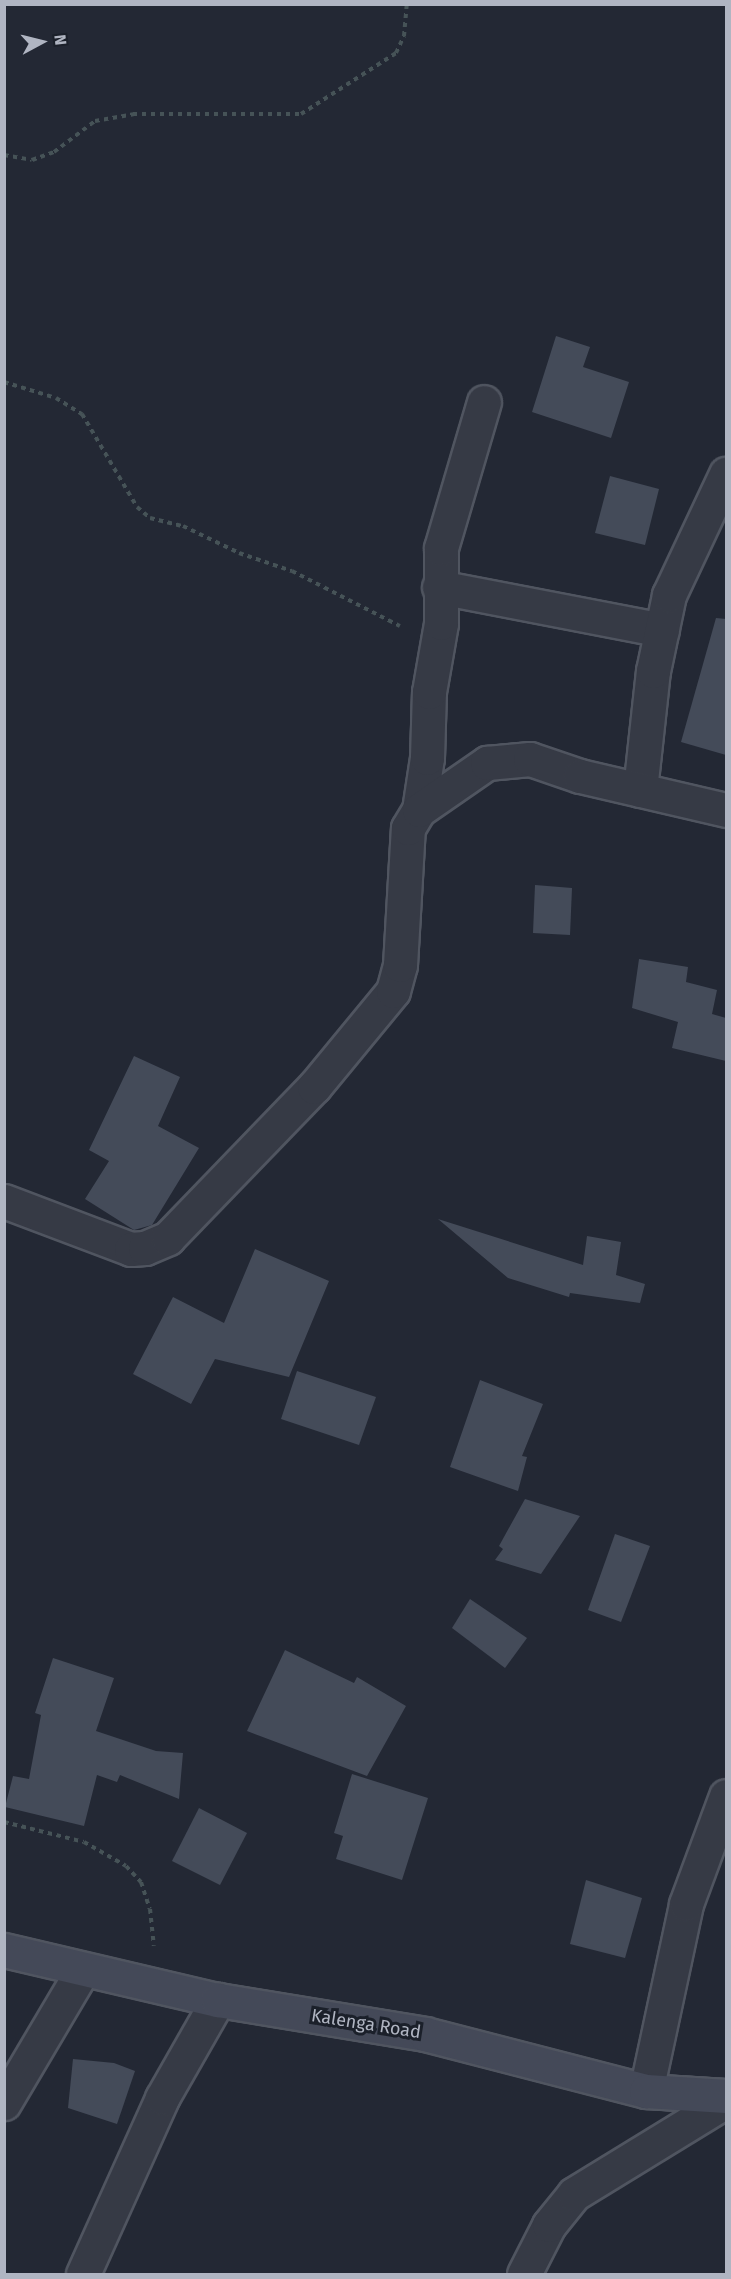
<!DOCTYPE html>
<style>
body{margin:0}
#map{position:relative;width:731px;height:2279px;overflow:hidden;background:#232834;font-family:"Fira Sans",sans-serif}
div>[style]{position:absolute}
.building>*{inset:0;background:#444b59}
.path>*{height:4px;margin-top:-2px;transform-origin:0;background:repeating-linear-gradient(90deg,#465357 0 4.5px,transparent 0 9px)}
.roads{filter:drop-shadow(2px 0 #505560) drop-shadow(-2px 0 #505560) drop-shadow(0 2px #505560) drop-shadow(0 -2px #505560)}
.street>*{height:33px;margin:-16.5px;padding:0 16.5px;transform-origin:16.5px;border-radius:16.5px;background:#363a45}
.secondary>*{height:33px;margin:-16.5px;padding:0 16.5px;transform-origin:16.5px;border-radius:16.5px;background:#444958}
span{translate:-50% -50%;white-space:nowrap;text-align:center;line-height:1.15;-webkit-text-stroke:6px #1b202a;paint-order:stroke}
.street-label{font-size:18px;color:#b0b5c2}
.frame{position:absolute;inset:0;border:6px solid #b0b5c2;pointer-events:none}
.north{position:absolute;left:12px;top:12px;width:60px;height:60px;-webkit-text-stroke:4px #1b202a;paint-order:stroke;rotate:83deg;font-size:16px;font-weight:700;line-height:24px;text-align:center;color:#b0b5c2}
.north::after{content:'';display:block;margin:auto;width:21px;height:27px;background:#b0b5c2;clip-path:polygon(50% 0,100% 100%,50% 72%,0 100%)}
</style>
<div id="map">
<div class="building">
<i style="clip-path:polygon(556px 336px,590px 347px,583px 367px,629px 382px,611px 438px,532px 412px)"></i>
<i style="clip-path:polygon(610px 476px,659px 489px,645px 545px,595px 533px)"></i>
<i style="clip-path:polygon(716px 618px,726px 619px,726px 755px,681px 742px)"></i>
<i style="clip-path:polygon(535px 885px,572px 888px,570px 935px,533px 933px)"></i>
<i style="clip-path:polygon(639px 959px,688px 967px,686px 982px,717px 990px,712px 1014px,726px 1018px,726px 1061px,672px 1048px,678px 1022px,632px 1008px)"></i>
<i style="clip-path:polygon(134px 1056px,180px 1077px,158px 1126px,199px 1148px,152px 1225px,134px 1230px,85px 1199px,109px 1161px,89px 1150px)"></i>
<i style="clip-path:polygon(438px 1219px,583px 1265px,587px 1236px,621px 1242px,616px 1275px,645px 1284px,640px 1303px,570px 1293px,569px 1297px,508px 1278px)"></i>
<i style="clip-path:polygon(255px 1249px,329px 1281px,289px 1377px,215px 1359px,191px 1404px,133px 1374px,173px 1297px,224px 1323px)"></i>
<i style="clip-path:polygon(297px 1371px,376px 1397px,359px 1445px,281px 1419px)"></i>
<i style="clip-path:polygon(480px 1380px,543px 1404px,522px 1456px,527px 1457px,518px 1491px,450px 1467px)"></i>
<i style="clip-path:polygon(525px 1499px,580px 1516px,541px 1574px,495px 1560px,503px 1549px,499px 1546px)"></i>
<i style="clip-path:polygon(615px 1534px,650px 1546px,621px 1622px,588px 1610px)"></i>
<i style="clip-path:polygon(470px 1599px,527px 1638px,505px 1668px,452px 1628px)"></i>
<i style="clip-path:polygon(285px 1650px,354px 1683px,357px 1677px,406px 1706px,367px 1776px,247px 1731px)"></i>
<i style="clip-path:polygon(53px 1658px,114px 1678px,96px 1731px,156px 1751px,183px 1753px,179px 1799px,120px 1775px,117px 1782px,97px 1775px,84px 1826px,5px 1807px,13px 1776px,29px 1779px,41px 1715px,35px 1713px)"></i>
<i style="clip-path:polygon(352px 1774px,428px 1798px,402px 1880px,336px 1859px,343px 1836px,334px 1833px)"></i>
<i style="clip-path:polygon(199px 1808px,247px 1833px,220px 1885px,172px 1861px)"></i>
<i style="clip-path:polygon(586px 1880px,642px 1898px,625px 1958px,570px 1944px)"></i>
<i style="clip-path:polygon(73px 2059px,114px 2063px,135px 2071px,117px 2124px,68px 2108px)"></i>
</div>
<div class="path">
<i style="left:4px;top:155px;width:28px;rotate:10deg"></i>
<i style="left:32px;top:160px;width:23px;rotate:-20deg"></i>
<i style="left:54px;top:152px;width:51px;rotate:-37.1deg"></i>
<i style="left:95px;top:121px;width:39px;rotate:-10deg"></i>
<i style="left:133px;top:114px;width:168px"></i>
<i style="left:301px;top:114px;width:113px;rotate:-32.7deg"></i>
<i style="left:396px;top:53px;width:19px;rotate:-65deg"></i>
<i style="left:404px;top:36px;width:32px;rotate:-85deg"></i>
<i style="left:4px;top:382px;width:54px;rotate:17.1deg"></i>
<i style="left:56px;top:398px;width:31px;rotate:32deg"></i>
<i style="left:82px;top:414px;width:108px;rotate:59.4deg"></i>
<i style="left:137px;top:507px;width:17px;rotate:40deg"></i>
<i style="left:150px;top:518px;width:34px;rotate:14deg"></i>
<i style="left:183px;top:526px;width:62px;rotate:25.7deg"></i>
<i style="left:239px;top:553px;width:56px;rotate:18.8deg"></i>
<i style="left:292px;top:571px;width:121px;rotate:27deg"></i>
<i style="left:4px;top:1822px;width:82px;rotate:14deg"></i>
<i style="left:84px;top:1842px;width:48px;rotate:29.7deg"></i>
<i style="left:126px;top:1866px;width:22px;rotate:47deg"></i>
<i style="left:141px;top:1882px;width:28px;rotate:72deg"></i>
<i style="left:150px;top:1909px;width:37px;rotate:84deg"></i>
</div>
<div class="roads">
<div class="street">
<i style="left:439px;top:587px;width:227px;rotate:10.9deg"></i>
<i style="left:640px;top:790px;width:120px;rotate:-83.8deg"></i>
<i style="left:653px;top:671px;width:78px;rotate:-78.1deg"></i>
<i style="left:669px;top:595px;width:134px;rotate:-64.8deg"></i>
<i style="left:419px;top:810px;width:53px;rotate:-81.3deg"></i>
<i style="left:427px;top:758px;width:66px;rotate:-88.3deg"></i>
<i style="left:429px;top:692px;width:70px;rotate:-80.1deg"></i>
<i style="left:441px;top:623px;width:75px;rotate:-90deg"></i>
<i style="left:441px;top:548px;width:152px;rotate:-73.6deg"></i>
<i style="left:4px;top:1201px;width:136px;rotate:20.7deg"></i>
<i style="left:131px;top:1249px;width:14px;rotate:-4deg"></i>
<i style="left:145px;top:1248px;width:25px;rotate:-23deg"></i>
<i style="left:168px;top:1238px;width:210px;rotate:-46deg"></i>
<i style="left:314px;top:1087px;width:124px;rotate:-50.5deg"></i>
<i style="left:393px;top:991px;width:27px;rotate:-75deg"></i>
<i style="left:400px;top:965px;width:137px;rotate:-86.7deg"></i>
<i style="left:408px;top:828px;width:21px;rotate:-59deg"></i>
<i style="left:419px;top:810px;width:83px;rotate:-34.7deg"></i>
<i style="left:487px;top:763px;width:43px;rotate:-5.3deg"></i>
<i style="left:530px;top:759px;width:53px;rotate:18.8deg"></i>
<i style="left:580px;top:776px;width:150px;rotate:13.1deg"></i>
<i style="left:646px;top:2091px;width:191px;rotate:-77.9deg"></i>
<i style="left:686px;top:1904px;width:115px;rotate:-69.7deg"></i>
<i style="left:4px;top:2103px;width:153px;rotate:-59.4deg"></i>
<i style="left:83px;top:2274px;width:193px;rotate:-65.8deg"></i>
<i style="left:162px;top:2098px;width:113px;rotate:-60.3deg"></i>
<i style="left:524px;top:2274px;width:55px;rotate:-63deg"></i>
<i style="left:549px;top:2225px;width:40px;rotate:-51deg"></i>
<i style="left:574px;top:2194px;width:178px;rotate:-31.5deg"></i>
</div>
<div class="secondary">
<i style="left:4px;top:1950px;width:220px;rotate:13.2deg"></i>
<i style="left:218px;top:2000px;width:210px;rotate:9.3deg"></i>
<i style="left:425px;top:2034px;width:228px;rotate:14.5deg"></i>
<i style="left:646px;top:2091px;width:80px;rotate:3.6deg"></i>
</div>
</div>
<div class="street-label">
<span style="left:366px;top:2024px;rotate:9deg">Kalenga Road</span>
</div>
<div class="frame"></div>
<div class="north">N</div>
</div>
